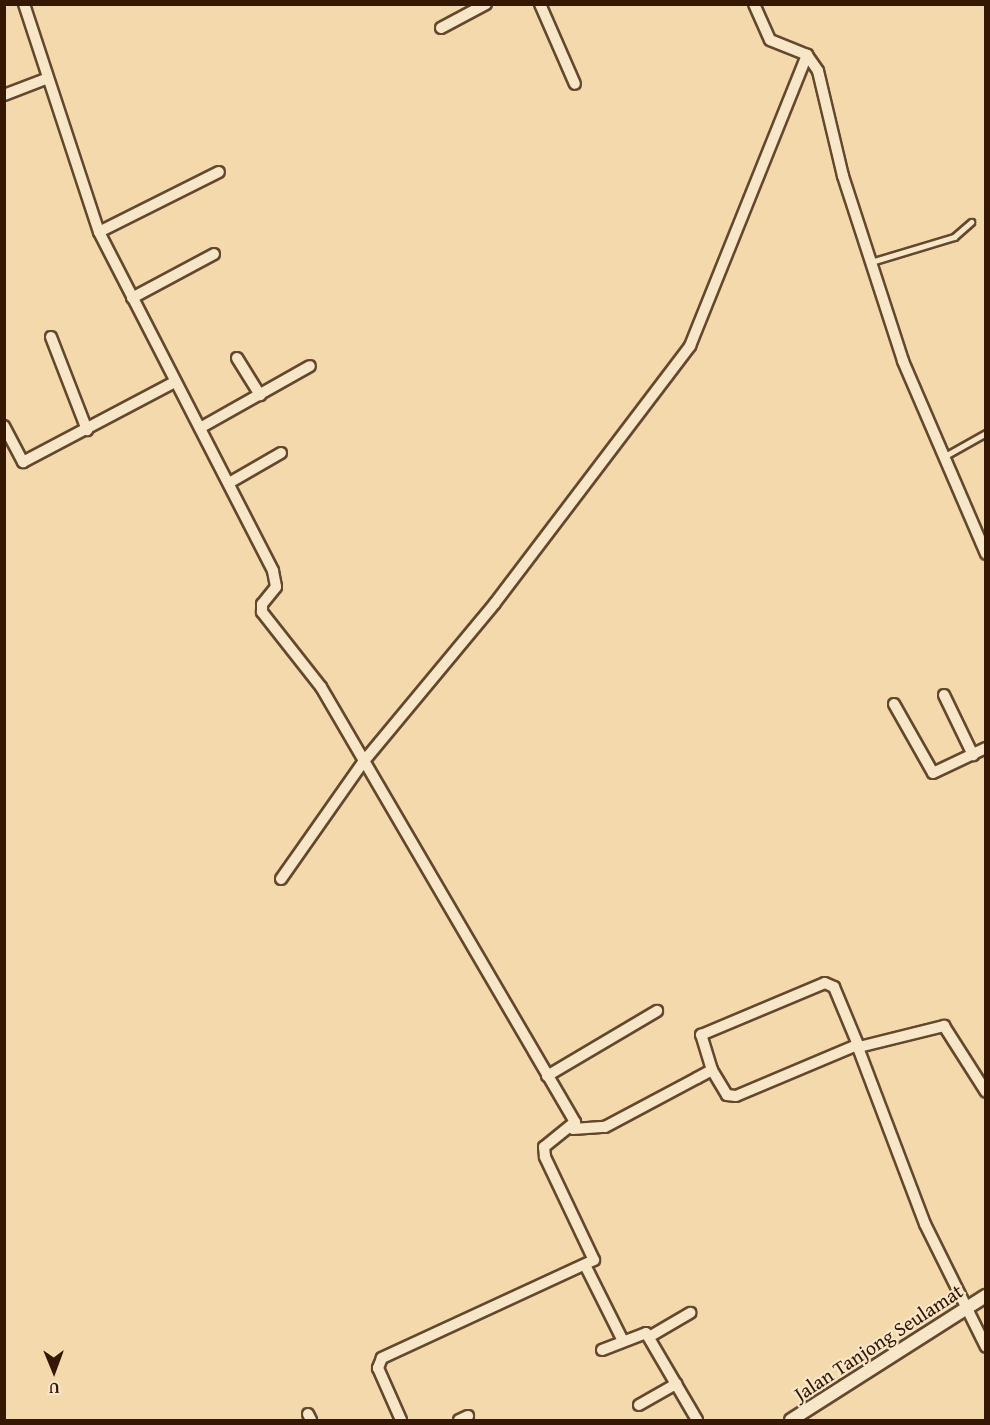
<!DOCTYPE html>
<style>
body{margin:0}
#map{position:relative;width:990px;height:1425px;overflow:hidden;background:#f3d9ab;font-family:"Gentium Book Plus",serif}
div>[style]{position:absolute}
.roads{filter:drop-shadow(2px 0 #64482d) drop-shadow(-2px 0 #64482d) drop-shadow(0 2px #64482d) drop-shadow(0 -2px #64482d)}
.service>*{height:5px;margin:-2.5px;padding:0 2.5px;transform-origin:2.5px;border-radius:2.5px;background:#f7e6c8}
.minor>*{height:10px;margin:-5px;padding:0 5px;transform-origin:5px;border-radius:5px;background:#f7e6c8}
.tertiary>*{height:12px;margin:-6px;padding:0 6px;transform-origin:6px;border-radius:6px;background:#f7e6c8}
span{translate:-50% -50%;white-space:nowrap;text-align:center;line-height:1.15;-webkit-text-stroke:4.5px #f7e6c8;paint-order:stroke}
.street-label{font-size:20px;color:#351803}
.frame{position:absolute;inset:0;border:6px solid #351803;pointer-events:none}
.north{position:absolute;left:24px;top:1341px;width:60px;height:60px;-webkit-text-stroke:4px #f7e6c8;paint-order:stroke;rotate:179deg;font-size:16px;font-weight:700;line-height:24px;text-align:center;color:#351803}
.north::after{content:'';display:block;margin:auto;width:21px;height:27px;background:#351803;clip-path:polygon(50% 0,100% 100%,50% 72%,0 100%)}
</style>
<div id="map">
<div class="roads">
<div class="service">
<i style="left:871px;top:262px;width:87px;rotate:-16.8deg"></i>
<i style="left:954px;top:237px;width:23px;rotate:-41deg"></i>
<i style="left:945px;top:456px;width:47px;rotate:-29.3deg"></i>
</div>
<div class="minor">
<i style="left:24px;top:4px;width:240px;rotate:71.8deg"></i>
<i style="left:99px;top:232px;width:381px;rotate:62.8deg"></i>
<i style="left:273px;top:571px;width:16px;rotate:79deg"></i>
<i style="left:276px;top:587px;width:22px;rotate:129deg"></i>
<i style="left:262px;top:604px;width:8px;rotate:90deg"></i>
<i style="left:262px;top:612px;width:95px;rotate:51.8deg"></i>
<i style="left:321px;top:687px;width:504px;rotate:59.72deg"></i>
<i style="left:575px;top:1122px;width:40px;rotate:141deg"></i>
<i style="left:544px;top:1147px;width:10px;rotate:84deg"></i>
<i style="left:545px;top:1157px;width:114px;rotate:64.6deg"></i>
<i style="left:594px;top:1260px;width:234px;rotate:155.2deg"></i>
<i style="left:382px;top:1358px;width:11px;rotate:112deg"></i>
<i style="left:378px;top:1368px;width:57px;rotate:66.1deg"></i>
<i style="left:540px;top:4px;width:87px;rotate:66.4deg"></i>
<i style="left:754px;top:4px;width:39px;rotate:66deg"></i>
<i style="left:770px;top:40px;width:40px;rotate:22deg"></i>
<i style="left:807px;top:55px;width:19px;rotate:55deg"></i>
<i style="left:818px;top:71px;width:108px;rotate:76.6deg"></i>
<i style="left:843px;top:176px;width:194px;rotate:72deg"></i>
<i style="left:903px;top:361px;width:210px;rotate:66.7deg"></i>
<i style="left:441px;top:28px;width:51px;rotate:-28.1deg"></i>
<i style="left:4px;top:95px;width:45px;rotate:-20.9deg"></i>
<i style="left:99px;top:232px;width:134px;rotate:-26.6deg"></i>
<i style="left:132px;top:298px;width:93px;rotate:-28.2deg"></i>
<i style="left:51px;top:337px;width:100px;rotate:68.8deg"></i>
<i style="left:237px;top:358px;width:44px;rotate:58.1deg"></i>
<i style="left:4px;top:426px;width:41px;rotate:62.2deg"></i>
<i style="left:23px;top:462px;width:172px;rotate:-27.8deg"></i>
<i style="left:200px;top:428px;width:126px;rotate:-29.4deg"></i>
<i style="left:229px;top:483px;width:60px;rotate:-30deg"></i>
<i style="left:944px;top:695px;width:67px;rotate:64.2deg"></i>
<i style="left:894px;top:704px;width:79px;rotate:60.5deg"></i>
<i style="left:933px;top:773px;width:59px;rotate:-25.3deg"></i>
<i style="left:281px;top:879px;width:144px;rotate:-54.9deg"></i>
<i style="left:364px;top:761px;width:205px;rotate:-50.3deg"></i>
<i style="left:495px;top:603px;width:323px;rotate:-52.8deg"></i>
<i style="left:690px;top:346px;width:314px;rotate:-68.1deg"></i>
<i style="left:712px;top:1070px;width:29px;rotate:59deg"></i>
<i style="left:727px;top:1095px;width:9px;rotate:6deg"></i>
<i style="left:736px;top:1096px;width:131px;rotate:-22.9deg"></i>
<i style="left:857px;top:1045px;width:191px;rotate:69.2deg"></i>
<i style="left:925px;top:1224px;width:137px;rotate:63.6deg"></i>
<i style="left:547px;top:1076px;width:128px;rotate:-30.6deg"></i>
<i style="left:573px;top:1129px;width:32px;rotate:-4deg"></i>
<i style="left:605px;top:1127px;width:104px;rotate:-28deg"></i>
<i style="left:697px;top:1078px;width:17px;rotate:-28deg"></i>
<i style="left:712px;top:1070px;width:37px;rotate:-107deg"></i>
<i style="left:701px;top:1035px;width:134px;rotate:-22.8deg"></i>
<i style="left:825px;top:983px;width:10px;rotate:24deg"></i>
<i style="left:834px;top:987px;width:65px;rotate:67.4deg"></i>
<i style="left:859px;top:1047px;width:88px;rotate:-13.9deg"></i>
<i style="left:944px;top:1026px;width:78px;rotate:57.5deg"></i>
<i style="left:585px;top:1265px;width:83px;rotate:63.4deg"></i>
<i style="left:649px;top:1337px;width:48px;rotate:-30.3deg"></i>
<i style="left:602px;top:1350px;width:47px;rotate:-21.1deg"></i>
<i style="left:646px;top:1333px;width:101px;rotate:59.6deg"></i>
<i style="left:639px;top:1405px;width:43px;rotate:-29.6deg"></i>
<i style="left:308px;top:1414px;width:7px;rotate:63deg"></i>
<i style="left:459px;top:1420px;width:10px;rotate:-24deg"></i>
</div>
<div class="tertiary">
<i style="left:791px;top:1420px;width:231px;rotate:-32.5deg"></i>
</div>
</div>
<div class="street-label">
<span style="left:878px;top:1342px;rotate:-33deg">Jalan Tanjong Seulamat</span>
</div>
<div class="frame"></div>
<div class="north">U</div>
</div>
